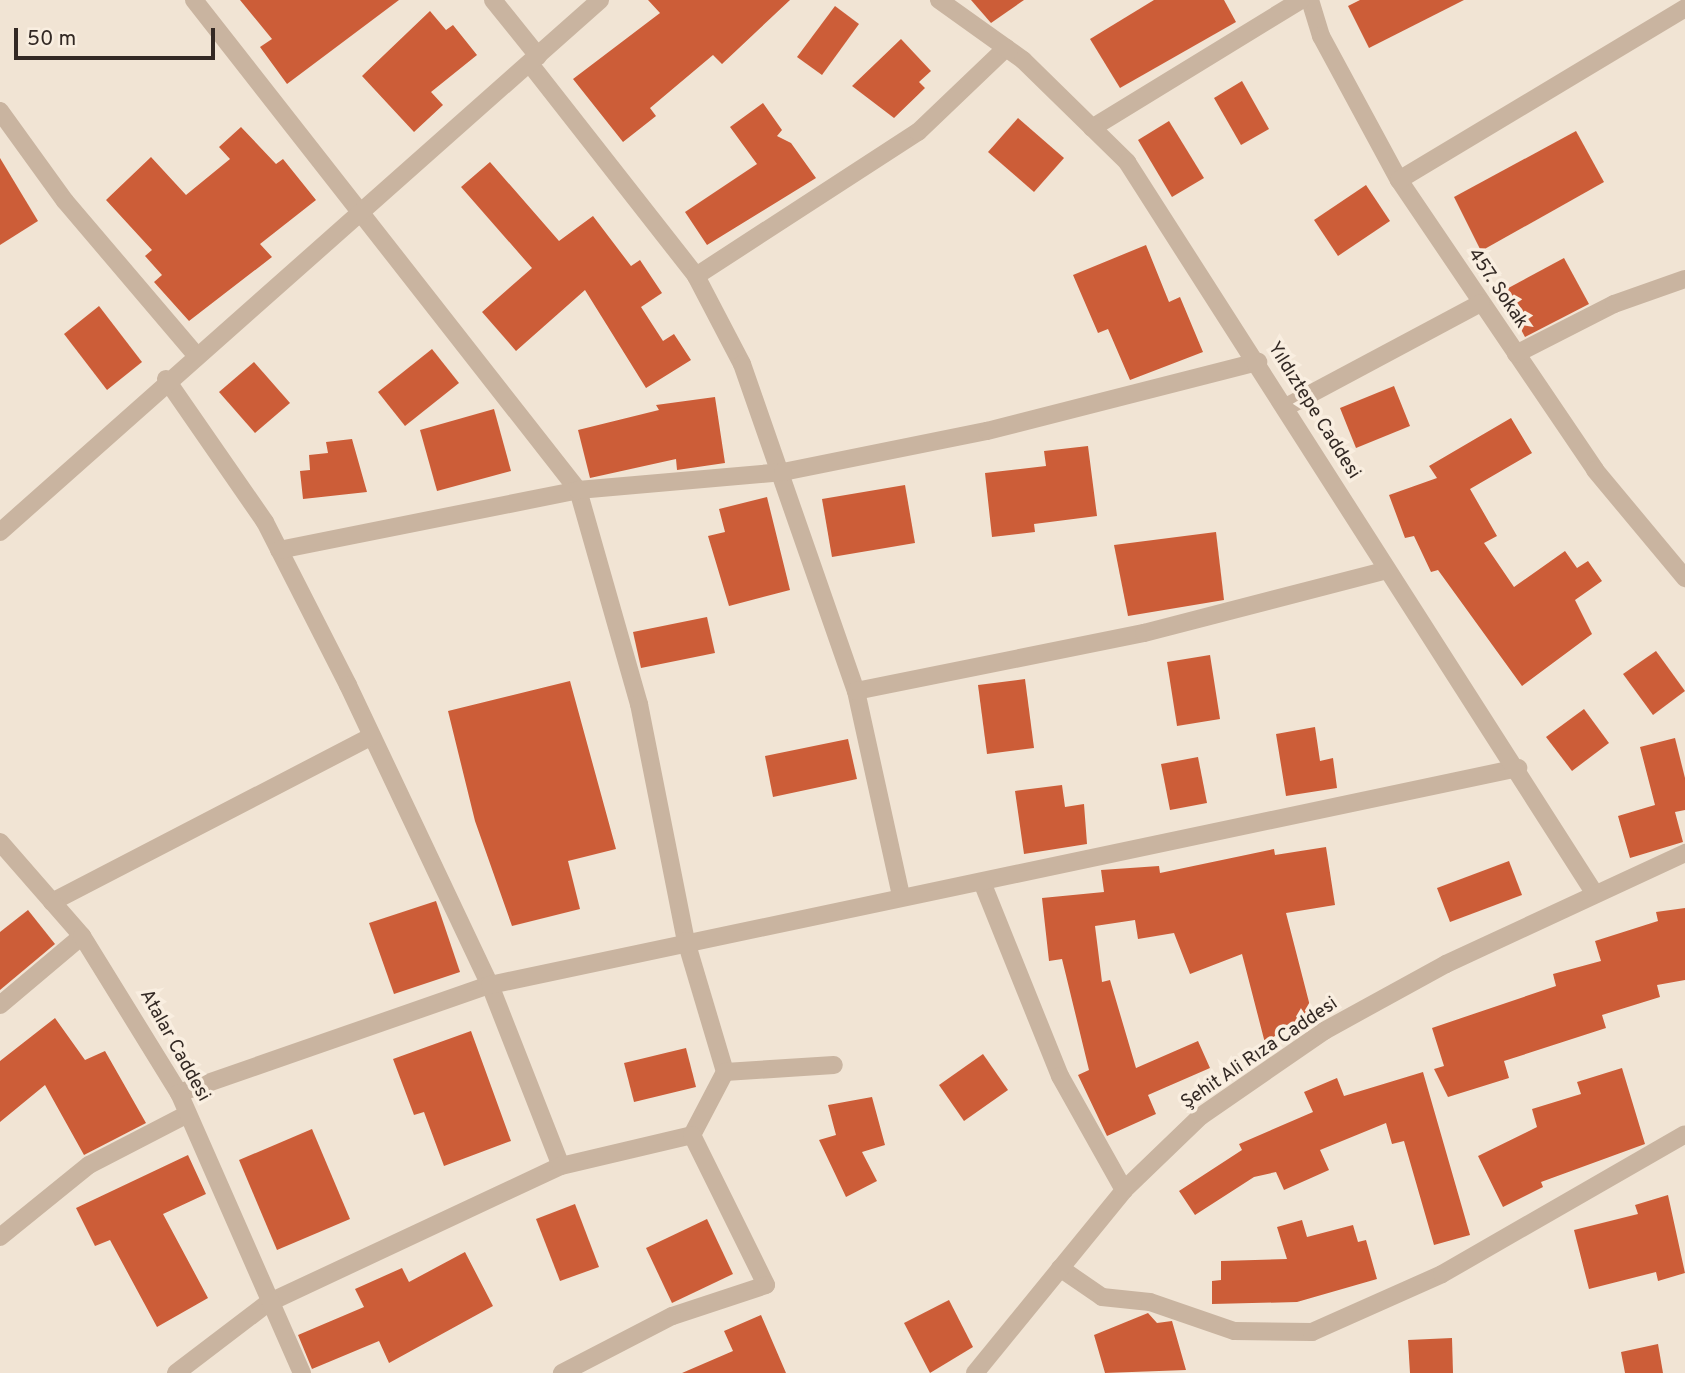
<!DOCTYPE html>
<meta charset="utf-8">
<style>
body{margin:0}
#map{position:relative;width:1685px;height:1373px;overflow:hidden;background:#f1e4d4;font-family:Overpass,sans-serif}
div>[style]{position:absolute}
.building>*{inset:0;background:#cc5d38}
.minor>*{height:18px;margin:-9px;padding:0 9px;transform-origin:9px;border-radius:9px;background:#c9b4a0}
.tertiary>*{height:18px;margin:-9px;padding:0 9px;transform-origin:9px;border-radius:9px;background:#c9b4a0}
span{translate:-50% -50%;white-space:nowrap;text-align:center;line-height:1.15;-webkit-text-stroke:7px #f9eee0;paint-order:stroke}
.street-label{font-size:19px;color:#332924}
.scale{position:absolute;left:14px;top:28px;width:201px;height:32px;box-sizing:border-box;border:4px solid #332924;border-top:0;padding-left:9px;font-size:21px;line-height:24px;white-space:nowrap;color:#332924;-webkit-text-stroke:5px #f9eee0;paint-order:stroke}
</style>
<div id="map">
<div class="building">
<i style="clip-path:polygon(240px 0,399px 0,287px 84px,260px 47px,272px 39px)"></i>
<i style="clip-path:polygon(648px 0,790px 0,722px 64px,713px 55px,650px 108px,656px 116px,623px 142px,573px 79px,660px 13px)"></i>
<i style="clip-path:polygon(971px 0,1024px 0,991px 23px)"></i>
<i style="clip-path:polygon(1154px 0,1224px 0,1236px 22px,1120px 88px,1090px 39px)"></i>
<i style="clip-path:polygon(1360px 0,1464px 0,1369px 48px,1348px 6px)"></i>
<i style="clip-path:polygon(835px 6px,859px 24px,822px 75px,797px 57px)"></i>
<i style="clip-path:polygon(430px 11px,446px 30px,453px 25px,477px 55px,431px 92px,443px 105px,414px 132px,362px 76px)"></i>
<i style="clip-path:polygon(901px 39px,931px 71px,919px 82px,925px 88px,894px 118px,852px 86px)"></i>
<i style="clip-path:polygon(1242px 81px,1269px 129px,1241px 145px,1214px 98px)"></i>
<i style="clip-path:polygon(763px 103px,782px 130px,777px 136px,791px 143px,816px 178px,707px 245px,685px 212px,757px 164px,730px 127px)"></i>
<i style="clip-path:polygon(1018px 118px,1064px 158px,1034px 192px,988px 152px)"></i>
<i style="clip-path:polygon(1169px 121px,1204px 178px,1172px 197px,1138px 140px)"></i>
<i style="clip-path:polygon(241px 127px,276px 164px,283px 159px,316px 200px,260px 244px,272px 257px,189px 321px,154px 282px,162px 275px,145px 256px,152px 250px,106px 200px,151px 157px,186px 195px,230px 159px,219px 147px)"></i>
<i style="clip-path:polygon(1576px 131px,1604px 182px,1481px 251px,1454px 197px)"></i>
<i style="clip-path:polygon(0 158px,38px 221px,0 245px)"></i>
<i style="clip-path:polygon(490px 162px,559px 241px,593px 216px,631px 266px,640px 260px,662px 293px,641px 307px,663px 341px,674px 334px,691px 360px,646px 388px,585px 290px,516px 351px,482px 312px,532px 268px,461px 187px)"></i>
<i style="clip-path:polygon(1366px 185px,1390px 221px,1338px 256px,1314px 220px)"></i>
<i style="clip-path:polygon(1146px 245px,1169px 302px,1180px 297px,1203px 352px,1130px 380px,1108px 329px,1098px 333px,1073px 275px)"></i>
<i style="clip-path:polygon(1564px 258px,1589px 304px,1525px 337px,1501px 292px)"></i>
<i style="clip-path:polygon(99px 306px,142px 362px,107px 390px,64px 334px)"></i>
<i style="clip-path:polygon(432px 349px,459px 383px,405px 426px,378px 392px)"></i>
<i style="clip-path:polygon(254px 362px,290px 403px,255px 433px,219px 392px)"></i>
<i style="clip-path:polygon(1394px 386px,1410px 426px,1356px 448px,1340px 408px)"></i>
<i style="clip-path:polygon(715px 397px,725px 463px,677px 470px,676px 459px,590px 478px,578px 430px,659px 410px,656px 405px)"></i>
<i style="clip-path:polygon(494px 409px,511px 471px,437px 491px,420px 430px)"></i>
<i style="clip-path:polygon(1511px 418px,1532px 453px,1470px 489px,1497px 536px,1484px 543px,1514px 587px,1565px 551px,1577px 568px,1588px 561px,1602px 581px,1575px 600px,1592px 634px,1522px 686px,1438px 570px,1431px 572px,1414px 536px,1405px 538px,1389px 495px,1437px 478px,1429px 466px)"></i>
<i style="clip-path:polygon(352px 439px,367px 492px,303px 499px,300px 471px,310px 470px,309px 455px,328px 453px,326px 442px)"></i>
<i style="clip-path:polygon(1088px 446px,1097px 516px,1034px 524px,1035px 532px,992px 537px,985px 473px,1046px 466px,1044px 451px)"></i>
<i style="clip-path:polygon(905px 485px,915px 543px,832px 557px,822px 499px)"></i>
<i style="clip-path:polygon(767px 497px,790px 590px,729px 606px,708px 536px,725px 532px,719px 509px)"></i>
<i style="clip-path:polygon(1216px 532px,1224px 600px,1128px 616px,1114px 545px)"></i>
<i style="clip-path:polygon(707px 617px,715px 653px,641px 668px,633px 632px)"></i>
<i style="clip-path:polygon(1656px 651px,1685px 691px,1653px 715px,1623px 674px)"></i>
<i style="clip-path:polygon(1210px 655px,1220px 719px,1177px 726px,1167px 662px)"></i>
<i style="clip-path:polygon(1025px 679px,1034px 748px,987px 754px,978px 685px)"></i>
<i style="clip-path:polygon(570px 681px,616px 849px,568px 861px,580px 909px,512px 926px,475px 821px,448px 711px)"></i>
<i style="clip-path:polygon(1584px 709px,1609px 743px,1572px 771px,1546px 737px)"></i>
<i style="clip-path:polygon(1315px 727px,1320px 761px,1333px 758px,1337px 788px,1286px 796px,1276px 734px)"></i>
<i style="clip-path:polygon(1675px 738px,1685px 778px,1685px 810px,1675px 812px,1683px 842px,1630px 858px,1618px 816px,1655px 805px,1640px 747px)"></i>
<i style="clip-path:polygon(848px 739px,857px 779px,773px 797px,765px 756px)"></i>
<i style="clip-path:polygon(1198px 757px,1207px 803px,1170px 810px,1161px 764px)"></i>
<i style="clip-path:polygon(1062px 785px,1065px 807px,1084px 804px,1087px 844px,1024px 854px,1015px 791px)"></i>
<i style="clip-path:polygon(1326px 847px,1335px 905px,1286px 913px,1311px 1010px,1265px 1043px,1242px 954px,1190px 974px,1174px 933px,1138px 939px,1135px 920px,1095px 926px,1102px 982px,1110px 980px,1136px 1068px,1198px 1041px,1210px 1068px,1148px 1095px,1156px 1114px,1107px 1136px,1078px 1075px,1089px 1070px,1062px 959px,1049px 961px,1042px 898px,1104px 892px,1101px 870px,1159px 866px,1160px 873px,1274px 849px,1275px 855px)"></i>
<i style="clip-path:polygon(1509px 861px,1522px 895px,1450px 922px,1437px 888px)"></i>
<i style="clip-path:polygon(436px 901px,460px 972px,394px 994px,369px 923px)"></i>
<i style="clip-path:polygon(1685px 908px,1685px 980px,1657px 985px,1660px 997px,1602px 1015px,1606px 1028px,1504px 1061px,1509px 1078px,1448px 1097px,1434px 1069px,1444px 1066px,1432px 1028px,1556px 986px,1553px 974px,1601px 961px,1595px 941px,1658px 921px,1656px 912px)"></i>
<i style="clip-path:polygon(28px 910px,55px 944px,0 990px,0 932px)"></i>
<i style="clip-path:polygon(55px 1018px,85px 1060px,105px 1051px,146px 1123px,84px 1155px,45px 1085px,0 1122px,0 1061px)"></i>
<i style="clip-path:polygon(471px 1031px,511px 1141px,444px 1166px,424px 1112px,414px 1115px,393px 1059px)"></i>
<i style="clip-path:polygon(686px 1048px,696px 1087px,634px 1102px,624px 1063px)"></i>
<i style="clip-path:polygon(983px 1054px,1008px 1090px,964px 1121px,939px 1085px)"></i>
<i style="clip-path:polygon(1622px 1068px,1645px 1144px,1541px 1182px,1543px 1187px,1503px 1207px,1478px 1156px,1537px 1127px,1532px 1109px,1581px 1094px,1577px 1082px)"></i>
<i style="clip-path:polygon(1423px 1072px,1470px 1235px,1434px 1245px,1404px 1141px,1392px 1144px,1386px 1123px,1320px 1150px,1329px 1170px,1284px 1190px,1276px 1172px,1254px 1177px,1195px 1215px,1179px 1191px,1242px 1150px,1239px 1144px,1313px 1112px,1304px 1092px,1337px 1078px,1344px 1096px)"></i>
<i style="clip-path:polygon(872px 1097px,885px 1145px,862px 1152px,877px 1181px,846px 1197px,819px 1140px,836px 1135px,828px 1105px)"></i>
<i style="clip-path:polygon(312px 1129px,350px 1219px,277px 1250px,239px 1160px)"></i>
<i style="clip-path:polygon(188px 1155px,206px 1194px,163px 1214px,208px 1298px,157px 1327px,110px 1240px,95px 1246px,76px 1208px)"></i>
<i style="clip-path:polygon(1668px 1195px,1685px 1273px,1658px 1281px,1656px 1272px,1589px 1289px,1574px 1230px,1638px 1214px,1635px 1205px)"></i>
<i style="clip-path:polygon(575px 1204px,599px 1267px,560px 1281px,536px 1219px)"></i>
<i style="clip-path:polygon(707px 1219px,733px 1274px,672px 1303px,646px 1248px)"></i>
<i style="clip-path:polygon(1302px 1220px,1307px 1237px,1353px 1225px,1358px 1242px,1366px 1240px,1377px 1279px,1297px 1302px,1212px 1304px,1212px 1281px,1221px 1280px,1221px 1261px,1287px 1259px,1277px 1227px)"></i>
<i style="clip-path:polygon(465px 1252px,493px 1306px,389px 1363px,379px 1341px,312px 1369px,298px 1335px,364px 1307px,355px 1289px,402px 1268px,409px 1282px)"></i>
<i style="clip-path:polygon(949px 1300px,973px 1347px,930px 1373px,904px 1323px)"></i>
<i style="clip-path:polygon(1148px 1313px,1157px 1323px,1172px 1321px,1186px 1370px,1105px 1373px,1094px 1335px)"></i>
<i style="clip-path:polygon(761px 1315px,786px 1373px,682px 1373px,733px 1351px,724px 1331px)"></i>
<i style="clip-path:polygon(1452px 1338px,1453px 1373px,1410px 1373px,1408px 1340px)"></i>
<i style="clip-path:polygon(1658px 1344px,1663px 1373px,1625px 1373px,1621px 1352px)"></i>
</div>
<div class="minor">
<i style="left:194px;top:0;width:623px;rotate:51.92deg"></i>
<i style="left:578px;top:490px;width:223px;rotate:74.1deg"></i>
<i style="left:639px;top:704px;width:242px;rotate:78.8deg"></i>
<i style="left:686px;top:941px;width:137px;rotate:73.4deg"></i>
<i style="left:725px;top:1072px;width:71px;rotate:117.6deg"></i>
<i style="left:493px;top:0;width:72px;rotate:51.2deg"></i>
<i style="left:1310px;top:0;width:38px;rotate:73deg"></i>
<i style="left:1321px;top:36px;width:164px;rotate:61.6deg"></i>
<i style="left:1399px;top:180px;width:350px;rotate:55.9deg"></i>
<i style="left:1595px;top:470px;width:141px;rotate:50.2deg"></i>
<i style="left:530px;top:64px;width:269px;rotate:51.9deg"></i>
<i style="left:696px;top:276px;width:99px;rotate:62.4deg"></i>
<i style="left:742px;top:364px;width:346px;rotate:70.8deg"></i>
<i style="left:856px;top:691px;width:209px;rotate:77.6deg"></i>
<i style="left:0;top:111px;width:111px;rotate:54.2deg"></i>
<i style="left:65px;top:201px;width:201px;rotate:49.6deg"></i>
<i style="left:1092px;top:128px;width:245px;rotate:-31.5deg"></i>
<i style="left:1399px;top:180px;width:334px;rotate:-31deg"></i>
<i style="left:696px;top:276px;width:265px;rotate:-33deg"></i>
<i style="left:918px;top:132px;width:122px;rotate:-43.7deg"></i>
<i style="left:1516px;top:354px;width:110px;rotate:-27deg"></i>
<i style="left:1614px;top:304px;width:75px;rotate:-19.4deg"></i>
<i style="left:166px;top:379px;width:174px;rotate:55.3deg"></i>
<i style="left:265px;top:522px;width:183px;rotate:63deg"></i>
<i style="left:348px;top:685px;width:332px;rotate:64.7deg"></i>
<i style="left:490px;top:985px;width:194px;rotate:68.6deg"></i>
<i style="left:1286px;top:407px;width:221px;rotate:-28.1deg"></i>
<i style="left:0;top:532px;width:802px;rotate:-41.56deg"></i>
<i style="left:279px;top:550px;width:305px;rotate:-11.3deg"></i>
<i style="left:578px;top:490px;width:206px;rotate:-5deg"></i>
<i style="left:783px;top:472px;width:208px;rotate:-11.4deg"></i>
<i style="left:987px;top:431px;width:280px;rotate:-14.3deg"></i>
<i style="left:856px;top:691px;width:294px;rotate:-11.4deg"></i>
<i style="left:1144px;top:633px;width:251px;rotate:-14.5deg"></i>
<i style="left:982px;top:882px;width:209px;rotate:68.1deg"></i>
<i style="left:1060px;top:1076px;width:131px;rotate:60.7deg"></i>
<i style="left:52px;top:902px;width:360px;rotate:-27.4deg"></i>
<i style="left:0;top:1005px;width:107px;rotate:-40.1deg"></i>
<i style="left:725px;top:1072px;width:109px;rotate:-3.7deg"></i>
<i style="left:179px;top:1093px;width:329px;rotate:-19.2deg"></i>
<i style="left:490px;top:985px;width:1051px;rotate:-11.92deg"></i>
<i style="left:0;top:1237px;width:114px;rotate:-39deg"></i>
<i style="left:89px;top:1165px;width:111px;rotate:-27.3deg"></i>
<i style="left:1060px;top:1268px;width:51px;rotate:34.6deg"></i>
<i style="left:1102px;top:1297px;width:48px;rotate:5.9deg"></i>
<i style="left:1150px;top:1302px;width:89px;rotate:19deg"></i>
<i style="left:1234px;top:1331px;width:78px;rotate:0.7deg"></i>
<i style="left:1312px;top:1332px;width:142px;rotate:-24deg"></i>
<i style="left:1442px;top:1274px;width:280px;rotate:-29.9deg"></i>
<i style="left:176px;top:1373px;width:116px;rotate:-37.3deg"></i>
<i style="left:268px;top:1303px;width:323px;rotate:-25.1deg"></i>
<i style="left:561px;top:1166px;width:135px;rotate:-13.3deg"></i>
<i style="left:692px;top:1135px;width:167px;rotate:63.7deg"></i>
<i style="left:766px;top:1285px;width:99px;rotate:161.7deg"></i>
<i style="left:672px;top:1316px;width:124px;rotate:152.6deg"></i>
</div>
<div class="tertiary">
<i style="left:939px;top:0;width:103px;rotate:35.5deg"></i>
<i style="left:1023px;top:60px;width:146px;rotate:44.4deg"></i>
<i style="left:1127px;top:162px;width:869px;rotate:57.41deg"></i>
<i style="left:0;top:842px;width:125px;rotate:48.9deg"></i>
<i style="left:82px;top:936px;width:185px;rotate:58.3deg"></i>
<i style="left:179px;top:1093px;width:306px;rotate:66.3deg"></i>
<i style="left:975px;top:1373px;width:236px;rotate:-50.8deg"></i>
<i style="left:1124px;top:1190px;width:107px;rotate:-43.9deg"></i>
<i style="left:1201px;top:1116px;width:150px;rotate:-34.6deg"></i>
<i style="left:1324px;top:1031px;width:139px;rotate:-28.8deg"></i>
<i style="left:1446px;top:964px;width:264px;rotate:-24.9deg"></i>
</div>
<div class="street-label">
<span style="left:1497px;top:289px;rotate:56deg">457. Sokak</span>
<span style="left:1313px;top:411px;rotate:58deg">Yıldıztepe Caddesi</span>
<span style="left:174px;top:1046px;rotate:61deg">Atalar Caddesi</span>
<span style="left:1260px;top:1054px;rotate:-34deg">Şehit Ali Rıza Caddesi</span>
</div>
<div class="scale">50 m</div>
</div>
